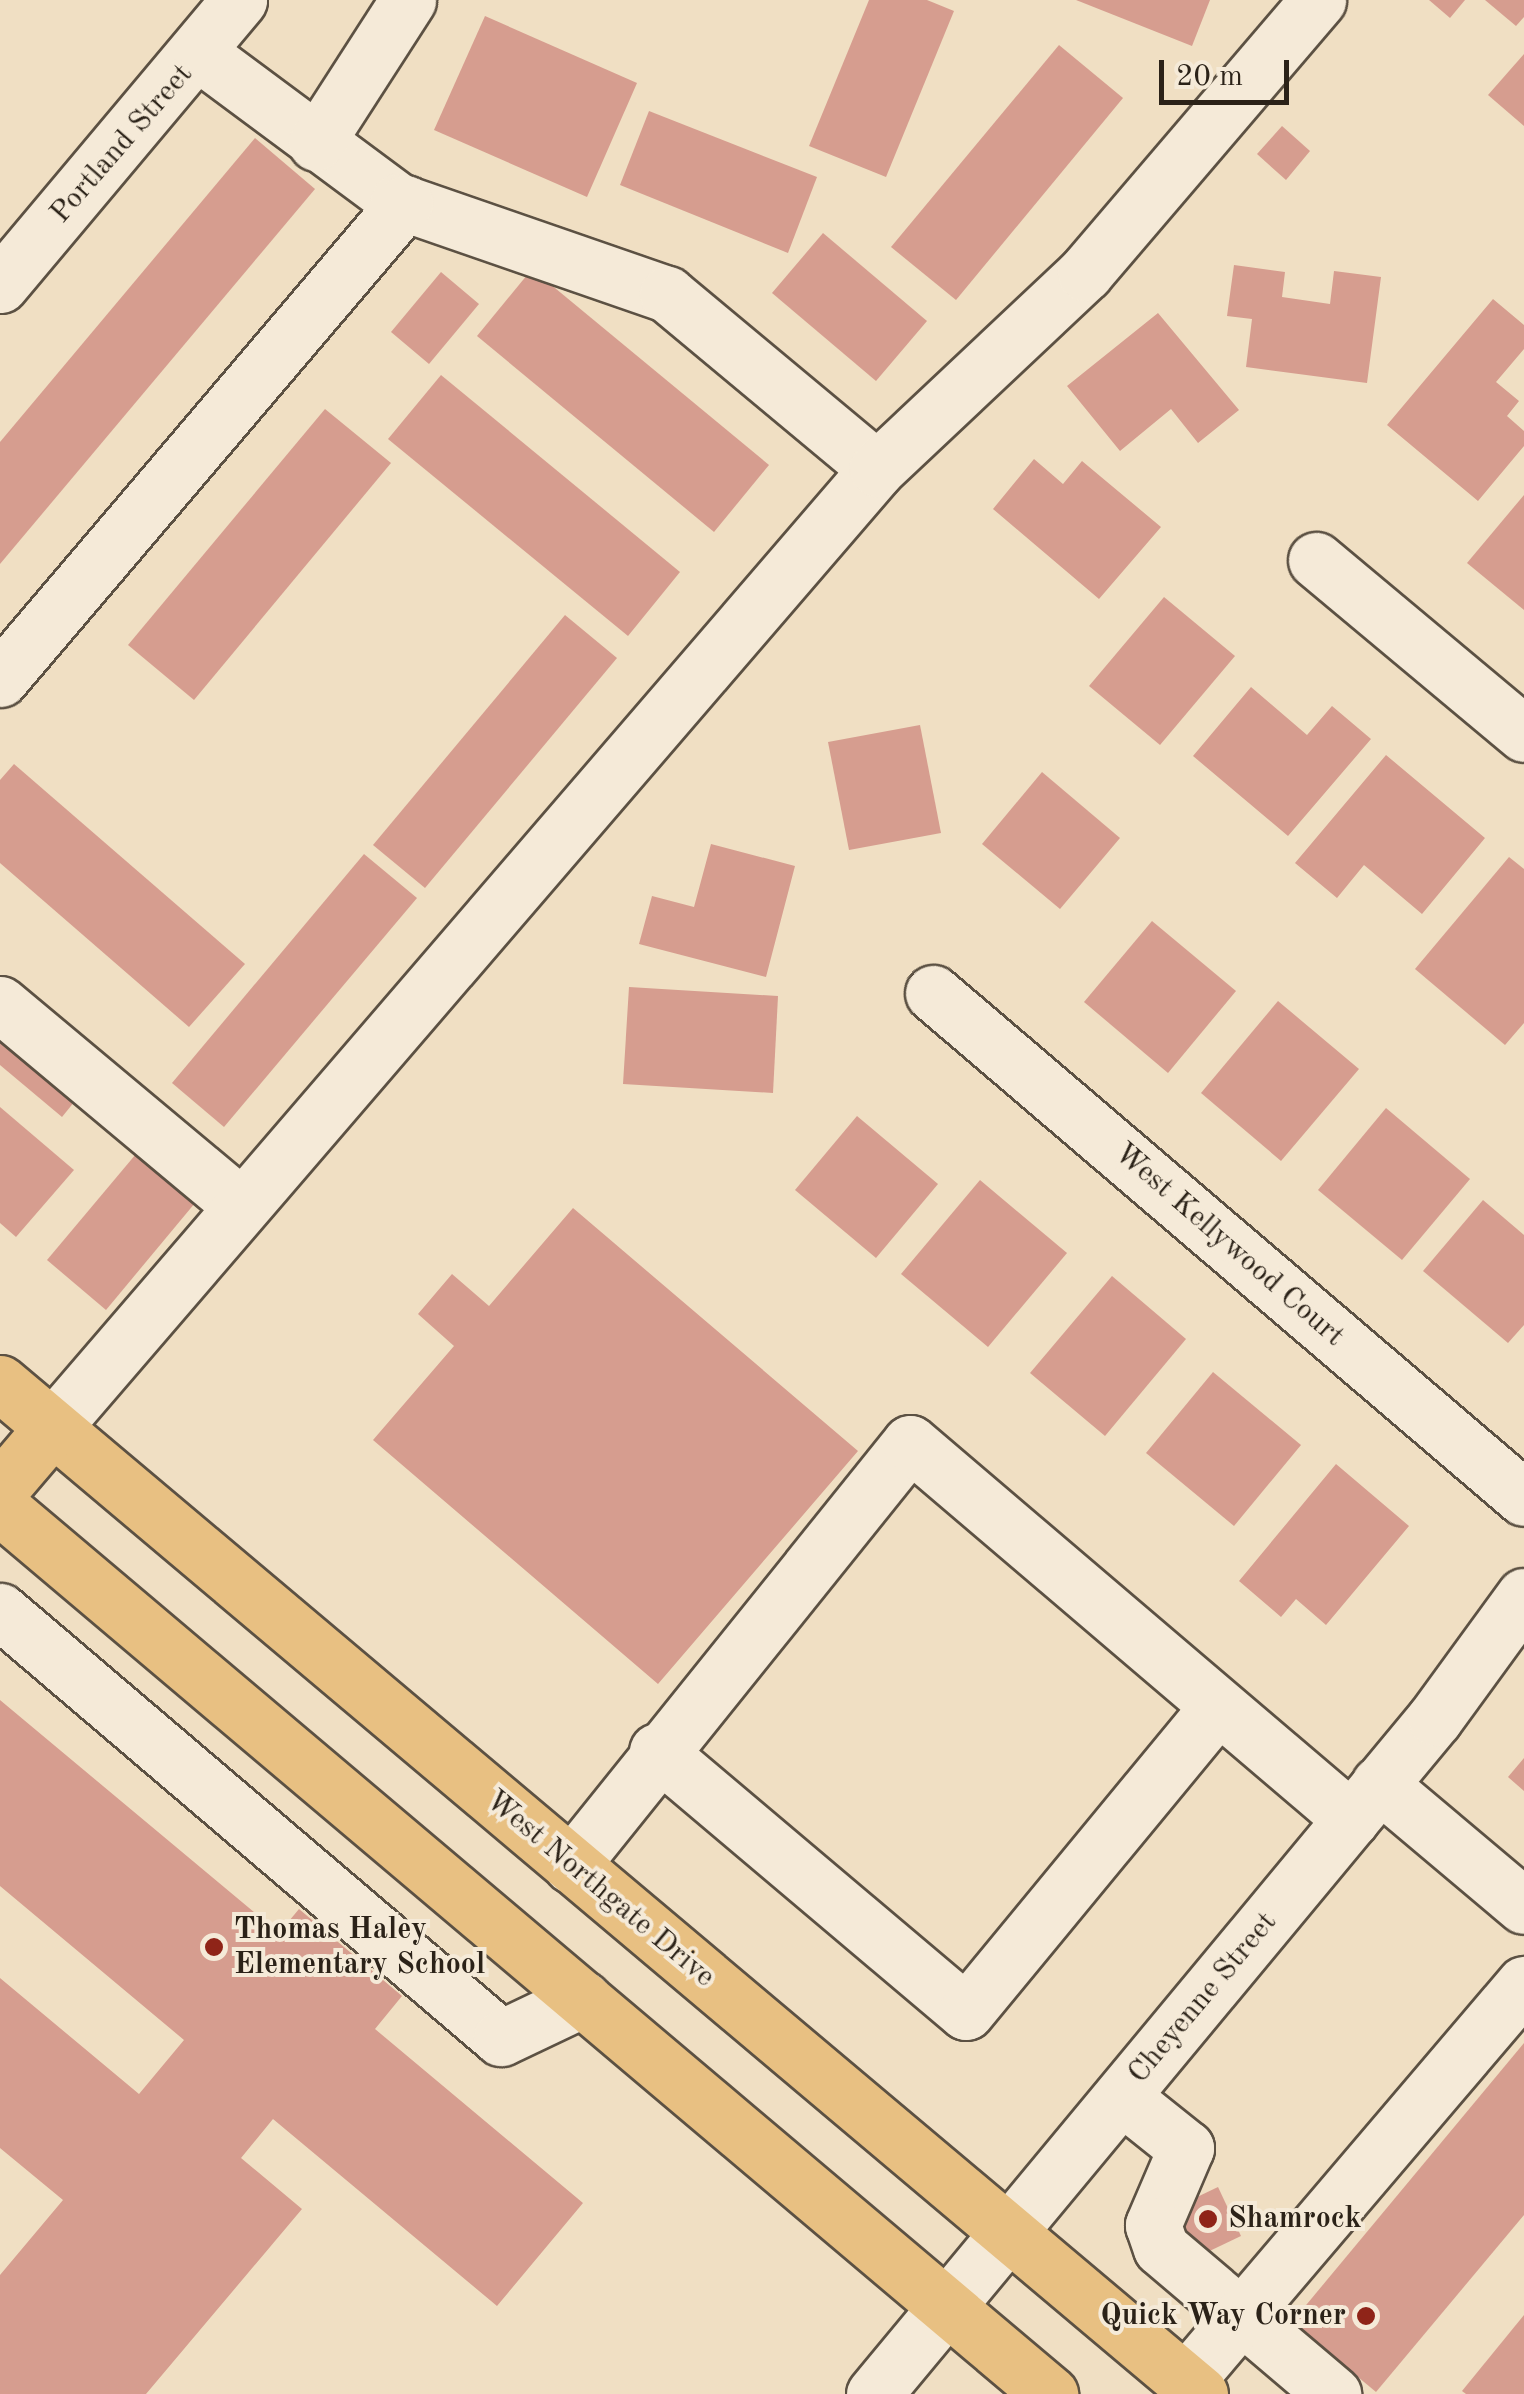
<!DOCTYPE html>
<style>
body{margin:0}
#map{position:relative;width:1524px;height:2394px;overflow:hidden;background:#f0dfc3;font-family:"Old Standard TT",serif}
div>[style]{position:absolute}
.building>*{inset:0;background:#d69d8f}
.roads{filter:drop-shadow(2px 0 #5c5143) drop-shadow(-2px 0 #5c5143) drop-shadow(0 2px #5c5143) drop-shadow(0 -2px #5c5143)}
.minor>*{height:55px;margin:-27.5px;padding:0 27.5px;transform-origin:27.5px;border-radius:27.5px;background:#f5ead8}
.major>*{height:55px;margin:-27.5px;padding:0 27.5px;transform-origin:27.5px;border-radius:27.5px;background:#e8c082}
.dots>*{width:28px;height:28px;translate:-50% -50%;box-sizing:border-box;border:5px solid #f5ead8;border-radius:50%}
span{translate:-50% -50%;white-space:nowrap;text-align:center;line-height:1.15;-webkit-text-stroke:8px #f5ead8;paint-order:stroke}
.street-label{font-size:30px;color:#2b2218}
.poi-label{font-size:30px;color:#2b2218;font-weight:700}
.left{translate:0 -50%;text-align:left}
.right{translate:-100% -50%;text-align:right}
.scale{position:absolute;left:1159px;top:60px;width:130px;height:45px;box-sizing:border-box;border:5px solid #2b2218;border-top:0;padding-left:12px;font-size:30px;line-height:35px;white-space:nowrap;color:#2b2218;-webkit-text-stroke:8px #f5ead8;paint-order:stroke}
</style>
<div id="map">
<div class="building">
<i style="clip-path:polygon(869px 0,927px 0,954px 11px,886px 177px,809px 146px)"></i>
<i style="clip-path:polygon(1076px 0,1210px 0,1192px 46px)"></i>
<i style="clip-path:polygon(1429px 0,1465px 0,1450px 18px)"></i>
<i style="clip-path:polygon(1485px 0,1524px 0,1524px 17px,1516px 26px)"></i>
<i style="clip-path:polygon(485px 16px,637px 83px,587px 197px,434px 130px)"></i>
<i style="clip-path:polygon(1059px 45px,1123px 98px,956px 300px,891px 247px)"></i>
<i style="clip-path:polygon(1524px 54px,1524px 126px,1488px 95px)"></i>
<i style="clip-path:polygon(649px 111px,817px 177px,788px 253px,620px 185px)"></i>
<i style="clip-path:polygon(1282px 126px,1310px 151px,1286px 180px,1257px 154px)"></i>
<i style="clip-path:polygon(255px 138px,315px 189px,0 564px,0 442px)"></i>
<i style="clip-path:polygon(823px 233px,927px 321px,876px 381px,772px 293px)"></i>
<i style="clip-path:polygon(1234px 265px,1285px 272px,1282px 297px,1330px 304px,1334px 271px,1381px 277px,1367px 383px,1246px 367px,1252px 319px,1227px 316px)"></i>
<i style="clip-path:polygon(532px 269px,769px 465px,714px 532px,477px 336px)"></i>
<i style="clip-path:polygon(441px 272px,479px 304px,429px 364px,391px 332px)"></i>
<i style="clip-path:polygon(1493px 299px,1524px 325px,1524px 349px,1496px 382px,1519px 401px,1507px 416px,1524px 431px,1524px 446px,1478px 501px,1387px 425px)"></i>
<i style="clip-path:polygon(1158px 313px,1239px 410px,1198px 443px,1171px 409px,1120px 451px,1067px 386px)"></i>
<i style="clip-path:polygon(441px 375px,680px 572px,628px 636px,388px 439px)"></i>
<i style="clip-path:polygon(325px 409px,391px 463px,194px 700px,128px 645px)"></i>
<i style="clip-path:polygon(1034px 459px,1063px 484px,1082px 461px,1161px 527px,1099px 599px,993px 509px)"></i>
<i style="clip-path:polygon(1524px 495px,1524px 610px,1467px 563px)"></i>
<i style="clip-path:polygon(1164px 597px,1235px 656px,1160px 745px,1089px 686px)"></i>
<i style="clip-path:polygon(565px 615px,617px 658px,425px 888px,373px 845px)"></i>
<i style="clip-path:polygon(1251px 687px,1307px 735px,1332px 706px,1371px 739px,1288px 836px,1193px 756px)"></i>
<i style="clip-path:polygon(920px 725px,941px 833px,849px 850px,828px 742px)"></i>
<i style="clip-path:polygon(1386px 755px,1485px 838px,1422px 914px,1364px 865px,1337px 898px,1295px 863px)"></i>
<i style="clip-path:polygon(14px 764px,245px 964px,189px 1027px,0 863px,0 780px)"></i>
<i style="clip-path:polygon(1042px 772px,1120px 838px,1060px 909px,982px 844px)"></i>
<i style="clip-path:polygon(711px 844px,795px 866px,766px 977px,639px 944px,652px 896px,694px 907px)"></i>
<i style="clip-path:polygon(364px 854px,417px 898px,224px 1127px,172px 1083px)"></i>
<i style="clip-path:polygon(1509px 857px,1524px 869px,1524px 1023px,1505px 1045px,1415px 969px)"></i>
<i style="clip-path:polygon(1152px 921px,1236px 991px,1168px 1073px,1084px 1002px)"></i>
<i style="clip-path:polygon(629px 987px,778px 996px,773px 1093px,623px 1084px)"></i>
<i style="clip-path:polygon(1278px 1001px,1359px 1069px,1281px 1161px,1201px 1093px)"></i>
<i style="clip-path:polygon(0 1029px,79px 1096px,62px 1117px,0 1065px)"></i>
<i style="clip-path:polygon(0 1107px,74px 1170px,16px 1237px,0 1223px)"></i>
<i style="clip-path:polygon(1386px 1108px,1470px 1179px,1402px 1260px,1318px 1190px)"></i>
<i style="clip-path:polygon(857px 1116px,938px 1184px,876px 1258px,795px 1190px)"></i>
<i style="clip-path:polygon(136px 1154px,195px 1203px,106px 1310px,47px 1260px)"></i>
<i style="clip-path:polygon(980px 1180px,1067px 1253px,988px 1347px,901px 1274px)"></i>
<i style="clip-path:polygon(1483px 1200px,1524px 1235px,1524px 1325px,1508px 1343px,1423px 1271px)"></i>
<i style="clip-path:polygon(573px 1208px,858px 1451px,658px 1684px,373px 1440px,454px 1346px,418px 1314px,452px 1274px,489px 1306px)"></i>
<i style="clip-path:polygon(1112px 1276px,1186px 1339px,1105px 1436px,1030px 1373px)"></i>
<i style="clip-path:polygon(1213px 1372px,1301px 1445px,1234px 1526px,1146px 1453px)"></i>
<i style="clip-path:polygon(1336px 1464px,1409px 1526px,1326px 1625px,1296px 1599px,1281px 1617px,1239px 1581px)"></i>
<i style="clip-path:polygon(0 1700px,279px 1933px,299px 1909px,402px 1996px,375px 2029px,583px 2203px,497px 2306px,273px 2119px,241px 2158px,302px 2209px,146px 2394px,0 2394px,0 2275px,63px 2200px,0 2148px,0 1978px,139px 2094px,184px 2040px,0 1886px)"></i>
<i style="clip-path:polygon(1524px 1758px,1524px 1791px,1508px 1777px)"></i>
<i style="clip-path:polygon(1524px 2043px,1524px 2215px,1376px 2392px,1292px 2322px)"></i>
<i style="clip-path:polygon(1218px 2187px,1241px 2236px,1197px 2257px,1174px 2208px)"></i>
<i style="clip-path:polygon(1524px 2315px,1524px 2394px,1466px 2394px,1462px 2391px)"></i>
</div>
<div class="roads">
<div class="minor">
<i style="left:200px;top:54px;width:247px;rotate:36.6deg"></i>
<i style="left:398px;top:201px;width:285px;rotate:19.1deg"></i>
<i style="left:667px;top:294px;width:273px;rotate:39.8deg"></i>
<i style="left:316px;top:143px;width:170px;rotate:-57.2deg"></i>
<i style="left:0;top:285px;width:372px;rotate:-50deg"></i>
<i style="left:1316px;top:560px;width:271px;rotate:39.9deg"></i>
<i style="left:0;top:679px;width:625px;rotate:-49.61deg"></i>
<i style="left:933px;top:993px;width:777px;rotate:40.51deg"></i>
<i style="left:0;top:1004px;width:315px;rotate:39.9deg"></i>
<i style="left:52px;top:1428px;width:1265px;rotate:-49.3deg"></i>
<i style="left:877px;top:469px;width:286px;rotate:-43.3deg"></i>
<i style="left:1085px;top:273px;width:359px;rotate:-49.5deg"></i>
<i style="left:0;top:1611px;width:658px;rotate:40.44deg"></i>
<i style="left:501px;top:2038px;width:91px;rotate:-25.4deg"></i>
<i style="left:657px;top:1751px;width:404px;rotate:40.2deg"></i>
<i style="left:966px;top:2012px;width:396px;rotate:-50.5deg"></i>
<i style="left:1379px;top:1784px;width:189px;rotate:40.1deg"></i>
<i style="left:571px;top:1865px;width:541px;rotate:-51.22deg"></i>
<i style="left:910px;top:1443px;width:580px;rotate:40.45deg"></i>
<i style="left:1122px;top:2097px;width:82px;rotate:38.6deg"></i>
<i style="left:1186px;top:2148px;width:84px;rotate:113.2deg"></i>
<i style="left:1153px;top:2225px;width:24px;rotate:71deg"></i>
<i style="left:1161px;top:2248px;width:226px;rotate:40.3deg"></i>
<i style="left:1185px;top:2382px;width:523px;rotate:-49.58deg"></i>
<i style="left:874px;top:2394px;width:878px;rotate:-50.31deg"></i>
<i style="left:1435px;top:1718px;width:151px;rotate:-53.9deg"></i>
</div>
<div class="major">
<i style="left:0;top:1383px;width:1569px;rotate:40.11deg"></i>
<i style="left:0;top:1489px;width:80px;rotate:-49.6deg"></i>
<i style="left:0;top:1507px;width:1375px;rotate:40.19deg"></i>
</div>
</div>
<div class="dots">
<i style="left:214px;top:1947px;background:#8f2418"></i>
<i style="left:1208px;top:2219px;background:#8f2418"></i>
<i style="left:1366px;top:2316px;background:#8f2418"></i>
</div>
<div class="street-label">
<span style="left:122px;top:144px;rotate:-49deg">Portland Street</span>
<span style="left:1229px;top:1245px;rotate:41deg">West Kellywood Court</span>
<span style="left:600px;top:1889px;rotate:40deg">West Northgate Drive</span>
<span style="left:1203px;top:1998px;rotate:-50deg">Cheyenne Street</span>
</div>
<div class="poi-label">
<span class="left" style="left:234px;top:1947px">Thomas Haley<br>Elementary School</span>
<span class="left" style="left:1228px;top:2219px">Shamrock</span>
<span class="right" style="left:1346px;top:2316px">Quick Way Corner</span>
</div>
<div class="scale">20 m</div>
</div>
